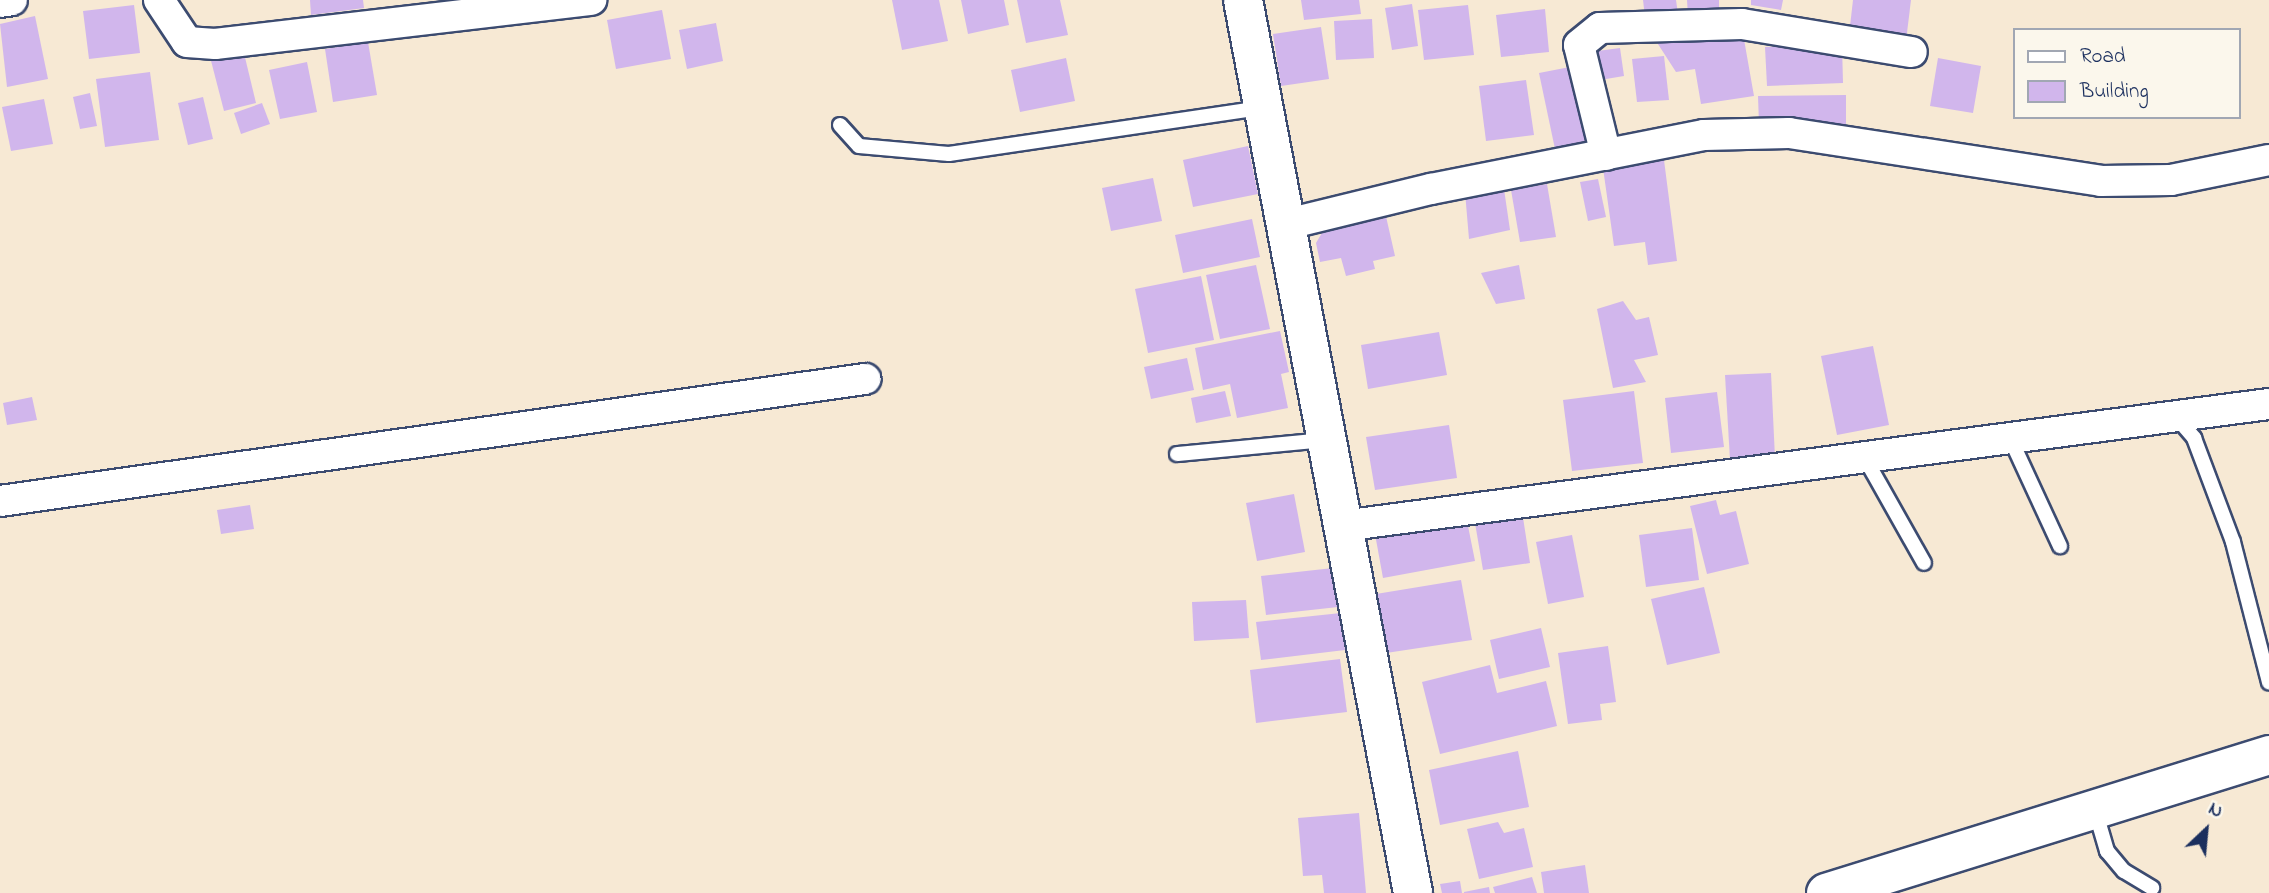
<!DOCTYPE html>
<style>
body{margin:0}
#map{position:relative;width:2269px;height:893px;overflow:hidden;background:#f7e9d4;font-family:"Indie Flower",sans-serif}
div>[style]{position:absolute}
.building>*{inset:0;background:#d1b6ec}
.roads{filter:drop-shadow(2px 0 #3c4b70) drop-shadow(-2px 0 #3c4b70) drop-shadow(0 2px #3c4b70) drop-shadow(0 -2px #3c4b70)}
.lane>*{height:14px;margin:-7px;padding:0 7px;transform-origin:7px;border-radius:7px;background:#fff}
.street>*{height:30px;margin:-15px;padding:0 15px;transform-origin:15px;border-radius:15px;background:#fff}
.secondary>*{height:38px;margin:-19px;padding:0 19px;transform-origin:19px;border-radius:19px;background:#fff}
span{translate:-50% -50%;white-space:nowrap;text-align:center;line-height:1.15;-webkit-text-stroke:6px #fbf7ec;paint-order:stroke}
.legend{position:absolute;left:2013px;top:28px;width:228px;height:91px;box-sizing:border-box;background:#fbf7ec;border:2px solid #a1a7b3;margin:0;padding:9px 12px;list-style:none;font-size:21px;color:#1b2f5e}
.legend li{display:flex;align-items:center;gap:14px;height:35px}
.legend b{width:35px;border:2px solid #a1a7b3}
.north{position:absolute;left:2171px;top:795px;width:70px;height:70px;-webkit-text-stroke:5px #fbf7ec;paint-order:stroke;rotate:26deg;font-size:19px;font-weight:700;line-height:28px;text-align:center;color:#1b2f5e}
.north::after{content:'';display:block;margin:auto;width:24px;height:32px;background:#1b2f5e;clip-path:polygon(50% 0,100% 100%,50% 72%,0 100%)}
</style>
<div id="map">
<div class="building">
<i style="clip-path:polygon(310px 0,363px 0,364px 8px,311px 15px)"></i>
<i style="clip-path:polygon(892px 0,939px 0,948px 41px,902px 50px)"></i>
<i style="clip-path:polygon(961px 0,1004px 0,1009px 25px,968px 34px)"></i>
<i style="clip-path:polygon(1017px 0,1060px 0,1068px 35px,1026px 43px)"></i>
<i style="clip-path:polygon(1301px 0,1359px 0,1361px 14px,1304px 20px)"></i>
<i style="clip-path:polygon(1643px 0,1676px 0,1678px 14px,1645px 17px)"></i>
<i style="clip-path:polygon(1687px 0,1719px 0,1719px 15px,1688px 16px)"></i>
<i style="clip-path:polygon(1751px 0,1783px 0,1781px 10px,1751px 5px)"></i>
<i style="clip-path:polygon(1853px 0,1911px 0,1906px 41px,1849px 35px)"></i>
<i style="clip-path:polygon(1412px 4px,1418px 46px,1392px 50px,1385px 8px)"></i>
<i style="clip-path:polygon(134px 5px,140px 53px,89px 59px,83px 11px)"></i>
<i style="clip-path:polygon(1468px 5px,1474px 55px,1424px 60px,1418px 10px)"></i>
<i style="clip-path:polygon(1545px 9px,1549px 52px,1501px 57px,1496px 15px)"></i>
<i style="clip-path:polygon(662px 10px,671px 59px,616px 69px,607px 20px)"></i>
<i style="clip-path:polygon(35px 16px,48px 79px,7px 87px,0 24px)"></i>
<i style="clip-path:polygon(1372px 19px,1374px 58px,1336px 60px,1334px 21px)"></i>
<i style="clip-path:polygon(716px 23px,723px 61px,687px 69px,679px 30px)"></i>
<i style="clip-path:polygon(1321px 27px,1329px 79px,1281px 86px,1273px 34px)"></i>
<i style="clip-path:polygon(1742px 28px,1754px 96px,1701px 104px,1695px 69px,1676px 72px,1656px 41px)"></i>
<i style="clip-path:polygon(368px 42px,377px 95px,333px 102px,325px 49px)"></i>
<i style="clip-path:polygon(242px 45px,256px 103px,224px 111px,209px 53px)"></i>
<i style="clip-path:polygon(1842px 45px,1843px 83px,1767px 86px,1765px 47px)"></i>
<i style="clip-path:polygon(1620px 48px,1624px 76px,1594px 81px,1590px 52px)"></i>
<i style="clip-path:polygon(1664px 56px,1669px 100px,1637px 102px,1632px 59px)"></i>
<i style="clip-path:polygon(1066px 58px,1075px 101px,1020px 112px,1011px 70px)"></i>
<i style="clip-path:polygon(1938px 58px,1981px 66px,1973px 113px,1930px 106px)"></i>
<i style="clip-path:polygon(307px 62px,317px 112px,280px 119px,269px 70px)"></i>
<i style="clip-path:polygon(1575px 66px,1590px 141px,1555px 149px,1539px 73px)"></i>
<i style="clip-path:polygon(150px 72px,159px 140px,105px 147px,96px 79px)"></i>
<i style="clip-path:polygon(1526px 80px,1534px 135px,1486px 141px,1479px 86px)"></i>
<i style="clip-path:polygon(90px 93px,97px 126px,80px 129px,73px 97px)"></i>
<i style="clip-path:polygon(1846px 95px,1846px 124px,1759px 124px,1758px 96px)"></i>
<i style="clip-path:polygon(203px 97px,213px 139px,188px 145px,178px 103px)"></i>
<i style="clip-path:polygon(44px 99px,53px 144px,11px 151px,2px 107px)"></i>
<i style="clip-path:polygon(262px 103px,270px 124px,241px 134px,234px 113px)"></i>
<i style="clip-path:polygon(1248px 146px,1258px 194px,1193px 207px,1183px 160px)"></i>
<i style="clip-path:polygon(1664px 160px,1677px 261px,1648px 265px,1645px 242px,1614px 246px,1603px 168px)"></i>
<i style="clip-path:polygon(1153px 178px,1162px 221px,1111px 231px,1102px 188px)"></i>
<i style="clip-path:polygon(1598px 179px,1606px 217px,1588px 221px,1580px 182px)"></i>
<i style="clip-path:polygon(1547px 184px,1556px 237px,1520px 242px,1511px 190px)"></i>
<i style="clip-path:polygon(1504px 189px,1510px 230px,1469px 239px,1465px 192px)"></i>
<i style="clip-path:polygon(1385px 212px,1395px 256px,1373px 261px,1375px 269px,1346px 276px,1341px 258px,1320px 262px,1316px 243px,1326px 226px)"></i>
<i style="clip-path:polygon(1252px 219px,1260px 257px,1183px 273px,1175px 235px)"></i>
<i style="clip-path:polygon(1256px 265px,1270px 329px,1220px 339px,1206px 275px)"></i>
<i style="clip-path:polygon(1519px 265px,1525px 299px,1496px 304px,1481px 273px)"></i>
<i style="clip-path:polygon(1201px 276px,1214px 340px,1148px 353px,1135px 289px)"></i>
<i style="clip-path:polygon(1623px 301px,1636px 320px,1649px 317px,1658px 355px,1634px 360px,1646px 382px,1613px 388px,1597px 309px)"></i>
<i style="clip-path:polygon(1280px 331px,1289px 372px,1281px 374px,1288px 408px,1237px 418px,1230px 384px,1203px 390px,1195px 348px)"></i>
<i style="clip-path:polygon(1439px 332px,1447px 375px,1368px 389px,1361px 345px)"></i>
<i style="clip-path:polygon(1873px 346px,1889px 425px,1837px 435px,1821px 356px)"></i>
<i style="clip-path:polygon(1187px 358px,1194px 390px,1151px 399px,1144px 367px)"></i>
<i style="clip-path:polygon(1771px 373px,1775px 458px,1730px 460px,1725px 375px)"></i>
<i style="clip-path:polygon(1225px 391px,1231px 416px,1196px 423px,1191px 398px)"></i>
<i style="clip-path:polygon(1634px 391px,1643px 463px,1572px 471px,1563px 400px)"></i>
<i style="clip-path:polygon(1717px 392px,1724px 447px,1671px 453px,1665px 398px)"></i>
<i style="clip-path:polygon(32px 397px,37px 420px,7px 425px,3px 403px)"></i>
<i style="clip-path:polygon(1449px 425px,1457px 478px,1375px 490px,1366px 437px)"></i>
<i style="clip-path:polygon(1294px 494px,1305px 552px,1257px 561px,1246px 503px)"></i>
<i style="clip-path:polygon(1716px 500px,1720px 515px,1736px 511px,1749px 564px,1707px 574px,1690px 506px)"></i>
<i style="clip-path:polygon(250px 505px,254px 529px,221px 534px,217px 510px)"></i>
<i style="clip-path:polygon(1522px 511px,1530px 563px,1483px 570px,1474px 517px)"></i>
<i style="clip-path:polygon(1466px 516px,1475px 561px,1383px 578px,1375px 534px)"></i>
<i style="clip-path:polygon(1692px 528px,1699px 580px,1646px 587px,1639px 535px)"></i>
<i style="clip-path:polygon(1572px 535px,1584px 597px,1548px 604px,1536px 542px)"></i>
<i style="clip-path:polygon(1333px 568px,1338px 607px,1266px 615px,1261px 576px)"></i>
<i style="clip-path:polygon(1461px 580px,1472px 640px,1386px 653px,1376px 594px)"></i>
<i style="clip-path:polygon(1704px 587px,1720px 653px,1667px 665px,1651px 599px)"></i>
<i style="clip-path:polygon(1246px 600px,1249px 638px,1194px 641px,1192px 602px)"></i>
<i style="clip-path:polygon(1341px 613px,1345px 650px,1261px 660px,1256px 622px)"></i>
<i style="clip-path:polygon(1541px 628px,1550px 667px,1499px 679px,1490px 640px)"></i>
<i style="clip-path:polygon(1608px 646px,1616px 702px,1600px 704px,1602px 720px,1568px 724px,1558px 653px)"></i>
<i style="clip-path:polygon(1340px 659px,1347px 712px,1256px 723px,1250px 670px)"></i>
<i style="clip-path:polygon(1490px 665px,1497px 693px,1546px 681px,1557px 726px,1440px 754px,1422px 682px)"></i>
<i style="clip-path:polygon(1518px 751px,1529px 807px,1440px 825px,1429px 770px)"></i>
<i style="clip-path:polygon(1359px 813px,1366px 893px,1324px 893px,1322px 875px,1303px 876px,1298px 818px)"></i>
<i style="clip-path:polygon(1498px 822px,1504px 833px,1524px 828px,1533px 867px,1479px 879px,1467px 829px)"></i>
<i style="clip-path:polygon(1585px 865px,1589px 893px,1544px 893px,1541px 872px)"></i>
<i style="clip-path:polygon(1532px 877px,1537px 893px,1495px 893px,1493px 887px)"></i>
<i style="clip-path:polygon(1460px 881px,1462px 893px,1442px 893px,1440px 884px)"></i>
<i style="clip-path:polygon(1489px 887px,1490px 893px,1464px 893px,1464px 892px)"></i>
</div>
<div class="roads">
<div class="lane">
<i style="left:840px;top:125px;width:28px;rotate:48deg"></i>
<i style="left:859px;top:146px;width:90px;rotate:5.1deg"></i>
<i style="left:949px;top:154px;width:316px;rotate:-8.4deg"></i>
<i style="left:2176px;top:417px;width:28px;rotate:49deg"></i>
<i style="left:2194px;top:438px;width:111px;rotate:69.4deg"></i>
<i style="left:2233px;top:542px;width:145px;rotate:75.6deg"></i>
<i style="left:2011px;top:440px;width:117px;rotate:65.2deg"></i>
<i style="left:1177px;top:454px;width:149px;rotate:-5.4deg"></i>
<i style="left:1866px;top:460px;width:118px;rotate:60.6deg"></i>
<i style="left:2095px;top:810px;width:43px;rotate:73.7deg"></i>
<i style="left:2107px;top:851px;width:26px;rotate:50deg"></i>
<i style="left:2124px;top:871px;width:33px;rotate:31deg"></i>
</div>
<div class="street">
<i style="left:159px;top:0;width:50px;rotate:56.3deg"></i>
<i style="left:187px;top:42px;width:28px;rotate:4deg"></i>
<i style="left:215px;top:44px;width:379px;rotate:-6.7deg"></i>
<i style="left:0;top:2px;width:12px;rotate:-9deg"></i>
<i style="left:1606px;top:155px;width:113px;rotate:-103.8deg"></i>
<i style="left:1579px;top:45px;width:27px;rotate:-39deg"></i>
<i style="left:1600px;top:28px;width:142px;rotate:-1.6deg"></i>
<i style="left:1742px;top:24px;width:172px;rotate:9.4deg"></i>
<i style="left:1283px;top:225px;width:152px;rotate:-13.7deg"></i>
<i style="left:1431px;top:189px;width:278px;rotate:-11.2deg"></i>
<i style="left:1704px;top:135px;width:85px;rotate:-1.3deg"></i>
<i style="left:1789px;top:133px;width:316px;rotate:8.7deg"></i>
<i style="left:2101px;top:181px;width:70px;rotate:-0.8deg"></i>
<i style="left:2171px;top:180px;width:100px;rotate:-11.5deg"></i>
<i style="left:0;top:501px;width:874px;rotate:-8.03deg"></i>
<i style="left:1342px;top:526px;width:935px;rotate:-7.5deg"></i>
</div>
<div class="secondary">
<i style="left:1243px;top:0;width:909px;rotate:79.22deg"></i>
<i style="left:1826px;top:893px;width:464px;rotate:-17.3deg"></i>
</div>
</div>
<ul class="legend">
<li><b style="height:9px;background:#fff"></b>Road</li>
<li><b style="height:19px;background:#d1b6ec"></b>Building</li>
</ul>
<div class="north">N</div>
</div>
